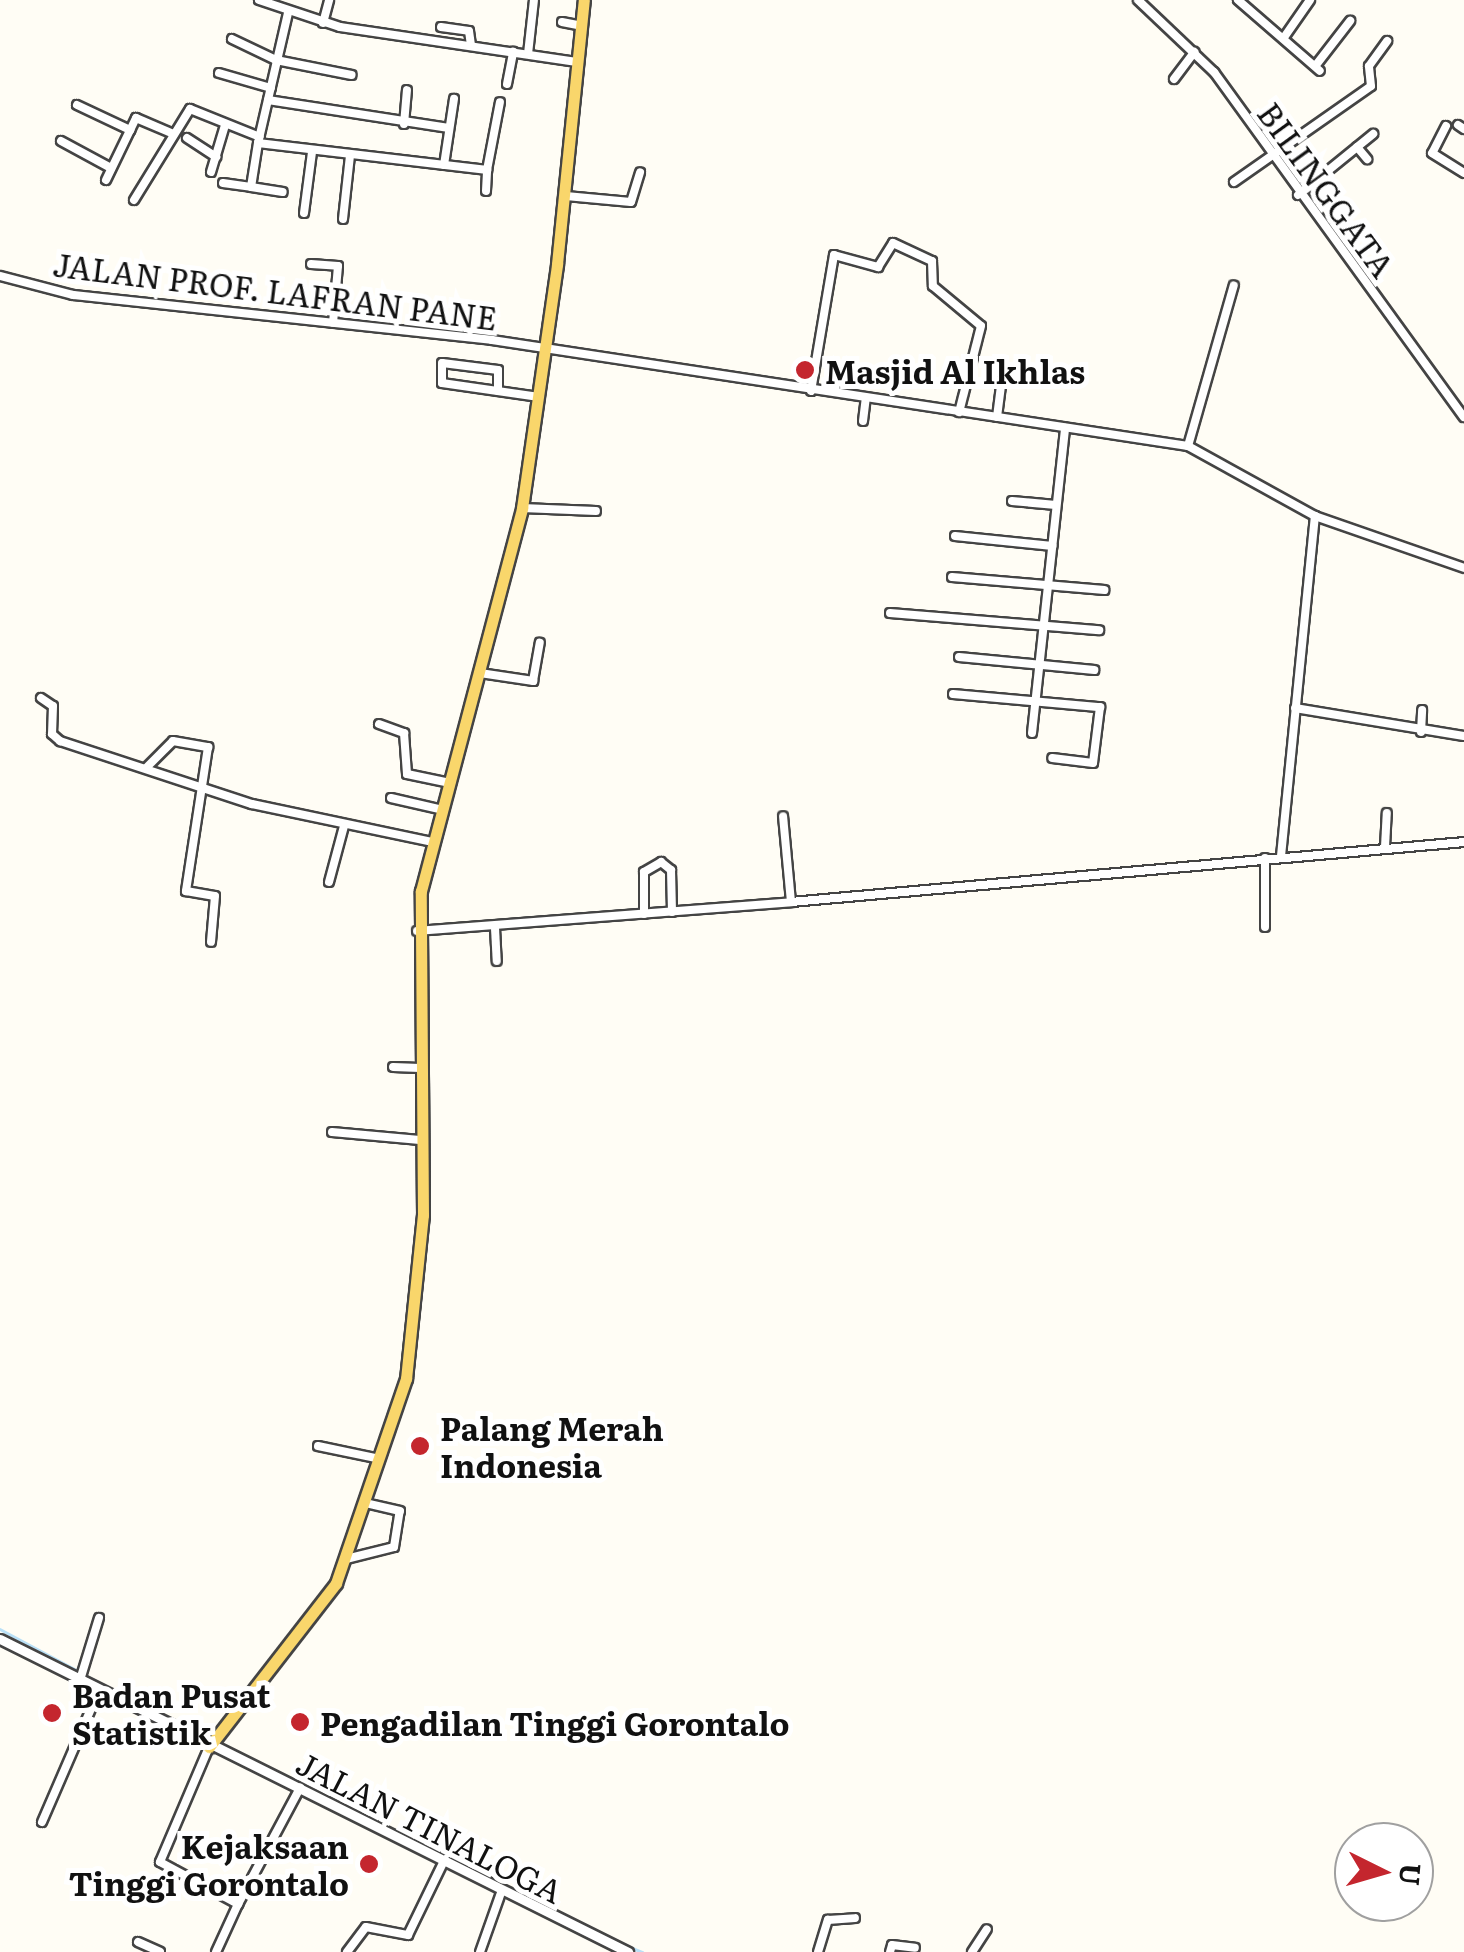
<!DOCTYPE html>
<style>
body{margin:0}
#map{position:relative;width:1464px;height:1952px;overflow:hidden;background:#fffdf5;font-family:Literata,serif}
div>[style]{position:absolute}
.stream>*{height:2.5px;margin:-1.25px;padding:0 1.25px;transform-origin:1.25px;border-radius:1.25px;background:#b9e0f7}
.roads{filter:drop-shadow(2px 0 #444) drop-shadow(-2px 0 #444) drop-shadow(0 2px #444) drop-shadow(0 -2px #444)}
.minor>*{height:8px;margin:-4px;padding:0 4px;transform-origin:4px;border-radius:4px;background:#fff}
.tertiary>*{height:9px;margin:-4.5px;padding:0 4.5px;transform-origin:4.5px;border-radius:4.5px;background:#fff}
.primary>*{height:11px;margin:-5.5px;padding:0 5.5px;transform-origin:5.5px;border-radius:5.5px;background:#f9d66b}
.dots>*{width:28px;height:28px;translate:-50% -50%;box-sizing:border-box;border:5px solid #fff;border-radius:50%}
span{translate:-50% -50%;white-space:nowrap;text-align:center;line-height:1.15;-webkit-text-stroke:10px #fff;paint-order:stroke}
.street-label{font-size:32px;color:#111}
.poi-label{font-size:32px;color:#111;font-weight:700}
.left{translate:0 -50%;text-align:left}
.right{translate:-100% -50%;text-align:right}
.north{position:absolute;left:1334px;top:1822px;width:100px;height:100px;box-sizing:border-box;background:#fff;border:2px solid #a0a0a0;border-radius:50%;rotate:95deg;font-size:28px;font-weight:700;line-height:40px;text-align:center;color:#111}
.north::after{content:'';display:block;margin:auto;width:35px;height:45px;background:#c4262e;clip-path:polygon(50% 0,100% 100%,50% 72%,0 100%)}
</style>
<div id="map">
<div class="stream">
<i style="left:0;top:1629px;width:89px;rotate:28.3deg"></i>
<i style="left:85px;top:1675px;width:42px;rotate:28.4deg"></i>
<i style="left:327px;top:1797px;width:169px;rotate:26.4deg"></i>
<i style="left:620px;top:1943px;width:24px;rotate:22deg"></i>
</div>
<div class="roads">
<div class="minor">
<i style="left:259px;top:0;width:85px;rotate:18.4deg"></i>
<i style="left:340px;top:27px;width:241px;rotate:8.4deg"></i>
<i style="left:1138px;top:0;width:105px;rotate:43.5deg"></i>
<i style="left:1214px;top:72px;width:426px;rotate:54.1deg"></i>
<i style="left:1238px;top:0;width:108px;rotate:40.9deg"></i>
<i style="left:288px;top:13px;width:133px;rotate:103deg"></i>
<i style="left:258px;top:143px;width:231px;rotate:6.7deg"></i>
<i style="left:487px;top:170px;width:69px;rotate:-79.2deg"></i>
<i style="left:562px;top:22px;width:21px;rotate:11deg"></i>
<i style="left:323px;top:23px;width:24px;rotate:-75deg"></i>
<i style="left:441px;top:27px;width:28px;rotate:8deg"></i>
<i style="left:469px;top:31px;width:15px;rotate:82deg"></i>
<i style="left:1285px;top:36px;width:44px;rotate:-55.2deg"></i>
<i style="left:232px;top:39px;width:49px;rotate:25.5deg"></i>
<i style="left:276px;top:60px;width:77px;rotate:11.2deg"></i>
<i style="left:528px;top:54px;width:54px;rotate:-83.7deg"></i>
<i style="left:1316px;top:65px;width:56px;rotate:-52.3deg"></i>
<i style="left:219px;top:73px;width:54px;rotate:16.1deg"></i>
<i style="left:1174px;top:79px;width:34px;rotate:-53deg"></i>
<i style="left:507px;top:84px;width:33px;rotate:-79deg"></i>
<i style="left:268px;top:100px;width:183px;rotate:8.8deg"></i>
<i style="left:77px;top:105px;width:59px;rotate:25.3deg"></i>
<i style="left:404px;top:124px;width:34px;rotate:-85deg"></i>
<i style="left:1458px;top:125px;width:7px;rotate:34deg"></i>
<i style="left:1446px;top:126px;width:30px;rotate:117deg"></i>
<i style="left:1432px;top:153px;width:38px;rotate:32deg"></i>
<i style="left:187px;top:138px;width:35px;rotate:33deg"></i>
<i style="left:61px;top:141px;width:57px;rotate:28.4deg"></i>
<i style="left:1357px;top:147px;width:16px;rotate:50deg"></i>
<i style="left:444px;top:165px;width:67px;rotate:-81.4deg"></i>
<i style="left:211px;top:172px;width:49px;rotate:-73.4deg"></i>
<i style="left:106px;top:180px;width:69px;rotate:-64.2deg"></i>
<i style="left:136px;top:118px;width:38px;rotate:23deg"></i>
<i style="left:1234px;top:182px;width:167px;rotate:-35deg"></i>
<i style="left:1371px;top:86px;width:20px;rotate:-96deg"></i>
<i style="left:1369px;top:66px;width:31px;rotate:-54deg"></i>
<i style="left:223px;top:183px;width:28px;rotate:8deg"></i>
<i style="left:251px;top:187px;width:45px;rotate:-81deg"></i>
<i style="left:251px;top:187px;width:32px;rotate:9deg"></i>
<i style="left:486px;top:191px;width:21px;rotate:-87deg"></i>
<i style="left:1298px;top:195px;width:97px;rotate:-39.1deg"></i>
<i style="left:566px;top:196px;width:65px;rotate:5.3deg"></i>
<i style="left:631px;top:202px;width:31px;rotate:-73deg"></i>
<i style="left:134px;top:200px;width:107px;rotate:-58.4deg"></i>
<i style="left:190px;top:109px;width:75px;rotate:21.8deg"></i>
<i style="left:304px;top:213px;width:62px;rotate:-82.5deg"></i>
<i style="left:343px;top:219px;width:63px;rotate:-83.7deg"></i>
<i style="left:311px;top:264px;width:27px;rotate:4deg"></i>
<i style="left:338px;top:266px;width:57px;rotate:95deg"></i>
<i style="left:0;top:276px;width:75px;rotate:14.6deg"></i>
<i style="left:73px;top:295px;width:421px;rotate:6.1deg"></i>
<i style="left:492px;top:340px;width:704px;rotate:8.66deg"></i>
<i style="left:1188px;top:446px;width:145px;rotate:28.9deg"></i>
<i style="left:1315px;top:516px;width:158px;rotate:19.2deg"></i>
<i style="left:498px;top:391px;width:21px;rotate:-90deg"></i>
<i style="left:498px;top:370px;width:56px;rotate:-172.9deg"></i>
<i style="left:442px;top:363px;width:20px;rotate:90deg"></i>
<i style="left:442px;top:383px;width:98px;rotate:8.2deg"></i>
<i style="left:811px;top:391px;width:138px;rotate:-80.4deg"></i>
<i style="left:834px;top:255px;width:46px;rotate:15.3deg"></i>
<i style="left:878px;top:267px;width:28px;rotate:-58deg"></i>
<i style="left:893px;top:243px;width:43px;rotate:24.8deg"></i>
<i style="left:932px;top:261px;width:25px;rotate:88deg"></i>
<i style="left:933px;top:286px;width:62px;rotate:39.8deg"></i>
<i style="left:981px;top:326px;width:89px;rotate:104.3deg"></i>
<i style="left:997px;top:417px;width:47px;rotate:-82.7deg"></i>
<i style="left:863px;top:421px;width:23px;rotate:-83deg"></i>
<i style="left:1188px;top:446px;width:167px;rotate:-74.1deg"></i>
<i style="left:1012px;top:501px;width:44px;rotate:5.2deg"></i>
<i style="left:522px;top:508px;width:74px;rotate:2.3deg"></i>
<i style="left:955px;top:536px;width:98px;rotate:5.9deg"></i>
<i style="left:952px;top:577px;width:153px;rotate:4.9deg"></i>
<i style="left:890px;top:613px;width:210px;rotate:4.7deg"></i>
<i style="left:959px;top:657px;width:136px;rotate:5.5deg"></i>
<i style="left:480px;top:673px;width:54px;rotate:8.6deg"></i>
<i style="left:533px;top:681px;width:39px;rotate:-80deg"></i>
<i style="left:953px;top:694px;width:148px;rotate:5.1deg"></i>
<i style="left:1100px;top:707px;width:56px;rotate:97.1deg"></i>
<i style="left:1093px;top:763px;width:41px;rotate:-173deg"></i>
<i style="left:41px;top:698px;width:14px;rotate:34deg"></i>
<i style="left:53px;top:706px;width:28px;rotate:92deg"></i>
<i style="left:52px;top:734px;width:11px;rotate:41deg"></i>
<i style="left:60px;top:741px;width:202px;rotate:18.2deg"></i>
<i style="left:252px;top:804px;width:185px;rotate:11.9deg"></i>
<i style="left:1295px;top:708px;width:171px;rotate:9.4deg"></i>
<i style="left:379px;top:724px;width:27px;rotate:20deg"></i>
<i style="left:404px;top:733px;width:41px;rotate:85.8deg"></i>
<i style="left:407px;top:774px;width:44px;rotate:11.8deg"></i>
<i style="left:1421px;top:732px;width:22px;rotate:-87deg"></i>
<i style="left:1032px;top:733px;width:307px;rotate:-83.8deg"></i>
<i style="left:146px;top:768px;width:38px;rotate:-45deg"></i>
<i style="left:173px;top:741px;width:36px;rotate:10deg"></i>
<i style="left:208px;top:747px;width:146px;rotate:98.7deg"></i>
<i style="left:186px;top:891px;width:29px;rotate:10deg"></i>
<i style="left:215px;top:896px;width:46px;rotate:95deg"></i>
<i style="left:391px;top:798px;width:53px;rotate:13deg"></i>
<i style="left:1385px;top:847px;width:34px;rotate:-87deg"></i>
<i style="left:1281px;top:856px;width:342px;rotate:-84.3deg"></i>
<i style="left:1265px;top:858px;width:69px;rotate:90deg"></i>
<i style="left:329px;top:882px;width:58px;rotate:-75deg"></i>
<i style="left:791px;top:902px;width:676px;rotate:-5.09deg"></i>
<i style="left:644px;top:914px;width:42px;rotate:-90deg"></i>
<i style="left:644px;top:872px;width:20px;rotate:-30deg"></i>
<i style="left:661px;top:862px;width:13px;rotate:39deg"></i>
<i style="left:671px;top:870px;width:42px;rotate:88.6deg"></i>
<i style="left:495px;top:928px;width:33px;rotate:87deg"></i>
<i style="left:417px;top:931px;width:375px;rotate:-4.4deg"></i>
<i style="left:791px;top:902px;width:86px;rotate:-95.3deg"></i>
<i style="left:393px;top:1067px;width:27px;rotate:2deg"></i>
<i style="left:332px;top:1132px;width:88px;rotate:5.2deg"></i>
<i style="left:318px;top:1446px;width:63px;rotate:11.8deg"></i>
<i style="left:346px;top:1559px;width:49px;rotate:-14deg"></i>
<i style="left:394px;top:1547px;width:36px;rotate:-81deg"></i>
<i style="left:400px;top:1511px;width:35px;rotate:-167deg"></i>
<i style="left:80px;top:1680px;width:65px;rotate:-73deg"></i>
<i style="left:209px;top:1747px;width:125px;rotate:113.1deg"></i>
<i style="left:160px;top:1862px;width:89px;rotate:28.3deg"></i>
<i style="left:238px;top:1904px;width:132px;rotate:-61.9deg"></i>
<i style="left:42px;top:1822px;width:144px;rotate:-66.6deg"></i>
<i style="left:138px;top:1942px;width:24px;rotate:24deg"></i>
<i style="left:216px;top:1952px;width:53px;rotate:-65.4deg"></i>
<i style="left:347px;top:1952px;width:31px;rotate:-53deg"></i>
<i style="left:366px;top:1927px;width:43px;rotate:10.8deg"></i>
<i style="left:408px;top:1935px;width:82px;rotate:-64.1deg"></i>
<i style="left:480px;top:1952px;width:66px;rotate:-70.5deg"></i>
<i style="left:818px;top:1952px;width:34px;rotate:-73deg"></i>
<i style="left:828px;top:1920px;width:27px;rotate:-4deg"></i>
<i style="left:890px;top:1952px;width:7px;rotate:-74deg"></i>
<i style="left:892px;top:1945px;width:23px;rotate:7deg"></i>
<i style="left:972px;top:1952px;width:27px;rotate:-57deg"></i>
</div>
<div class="tertiary">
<i style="left:0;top:1639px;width:702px;rotate:26.49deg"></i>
</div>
<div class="primary">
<i style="left:209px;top:1747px;width:207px;rotate:-52.2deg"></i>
<i style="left:336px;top:1583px;width:216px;rotate:-71.1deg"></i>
<i style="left:406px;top:1379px;width:165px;rotate:-84.1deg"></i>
<i style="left:423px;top:1215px;width:324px;rotate:-90.4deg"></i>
<i style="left:421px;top:891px;width:396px;rotate:-75.2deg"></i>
<i style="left:522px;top:508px;width:246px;rotate:-81.8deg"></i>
<i style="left:557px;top:264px;width:265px;rotate:-84.2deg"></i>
</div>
</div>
<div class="dots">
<i style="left:805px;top:370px;background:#c4262e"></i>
<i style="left:420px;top:1446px;background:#c4262e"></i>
<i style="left:52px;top:1713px;background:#c4262e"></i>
<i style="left:300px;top:1722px;background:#c4262e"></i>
<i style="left:369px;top:1864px;background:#c4262e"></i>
</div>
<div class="street-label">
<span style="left:1327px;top:189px;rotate:54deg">BILINGGATA</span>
<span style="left:275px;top:290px;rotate:7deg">JALAN PROF. LAFRAN PANE</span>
<span style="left:430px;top:1826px;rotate:27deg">JALAN TINALOGA</span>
</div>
<div class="poi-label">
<span class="left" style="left:825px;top:370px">Masjid Al Ikhlas</span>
<span class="left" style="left:440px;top:1446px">Palang Merah<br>Indonesia</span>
<span class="left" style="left:72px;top:1713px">Badan Pusat<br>Statistik</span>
<span class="left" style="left:320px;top:1722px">Pengadilan Tinggi Gorontalo</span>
<span class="right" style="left:349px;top:1864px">Kejaksaan<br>Tinggi Gorontalo</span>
</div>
<div class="north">U</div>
</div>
